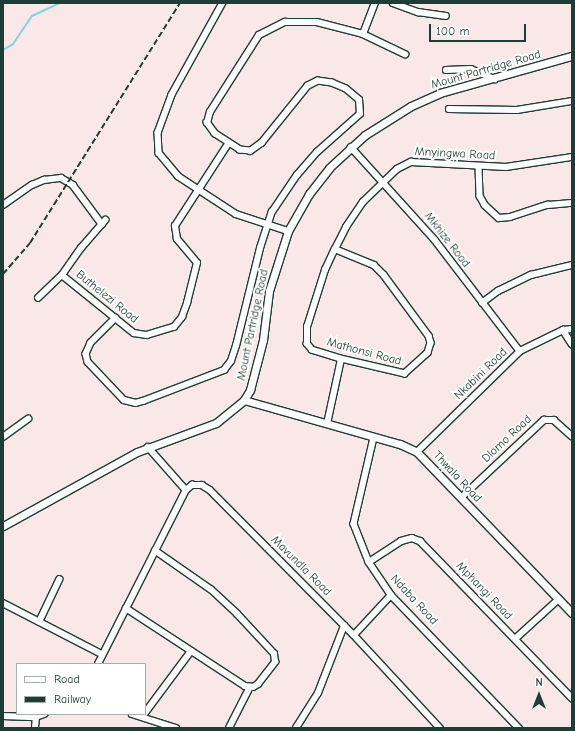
<!DOCTYPE html>
<style>
body{margin:0}
#map{position:relative;width:575px;height:731px;overflow:hidden;background:#fae8e8;font-family:"Comic Neue",sans-serif}
div>[style]{position:absolute}
.stream>*{height:2px;margin:-1px;padding:0 1px;transform-origin:1px;border-radius:1px;background:#83d2e0}
.roads{filter:drop-shadow(1px 0 #1f3d34) drop-shadow(-1px 0 #1f3d34) drop-shadow(0 1px #1f3d34) drop-shadow(0 -1px #1f3d34)}
.minor>*{height:5.5px;margin:-2.75px;padding:0 2.75px;transform-origin:2.75px;border-radius:2.75px;background:#fff}
.tertiary>*{height:7px;margin:-3.5px;padding:0 3.5px;transform-origin:3.5px;border-radius:3.5px;background:#fff}
.rail>*{height:2px;margin-top:-1px;transform-origin:0;background:repeating-linear-gradient(90deg,#1f3d34 0 6px,transparent 0 9px)}
span{translate:-50% -50%;white-space:nowrap;text-align:center;line-height:1.15;-webkit-text-stroke:4px #fff;paint-order:stroke}
.street-label{font-size:12px;color:#1f3d34}
.frame{position:absolute;inset:0;border:4px solid #1f3d34;pointer-events:none}
.legend{position:absolute;left:16px;top:663px;width:130px;height:52px;box-sizing:border-box;background:#fff;border:1px solid #a5b1ae;margin:0;padding:5px 7px;list-style:none;font-size:12px;color:#1f3d34}
.legend li{display:flex;align-items:center;gap:8px;height:20px}
.legend b{width:20px;border:1px solid #a5b1ae}
.north{position:absolute;left:519px;top:675px;width:40px;height:40px;-webkit-text-stroke:3px #fff;paint-order:stroke;rotate:0deg;font-size:11px;font-weight:700;line-height:16px;text-align:center;color:#1f3d34}
.north::after{content:'';display:block;margin:auto;width:14px;height:18px;background:#1f3d34;clip-path:polygon(50% 0,100% 100%,50% 72%,0 100%)}
.scale{position:absolute;left:429px;top:24px;width:97px;height:18px;box-sizing:border-box;border:2px solid #1f3d34;border-top:0;padding-left:5px;font-size:12px;line-height:14px;white-space:nowrap;color:#1f3d34;-webkit-text-stroke:3px #fff;paint-order:stroke}
</style>
<div id="map">
<div class="stream">
<i style="left:3px;top:50px;width:12px;rotate:-31deg"></i>
<i style="left:13px;top:44px;width:34px;rotate:-56deg"></i>
<i style="left:32px;top:16px;width:31px;rotate:-25deg"></i>
</div>
<div class="roads">
<div class="minor">
<i style="left:223px;top:3px;width:105px;rotate:119deg"></i>
<i style="left:172px;top:95px;width:40px;rotate:110.2deg"></i>
<i style="left:158px;top:133px;width:20px;rotate:87deg"></i>
<i style="left:159px;top:153px;width:30px;rotate:50deg"></i>
<i style="left:178px;top:176px;width:69px;rotate:33.2deg"></i>
<i style="left:236px;top:214px;width:55px;rotate:18.1deg"></i>
<i style="left:393px;top:3px;width:27px;rotate:20deg"></i>
<i style="left:418px;top:12px;width:28px;rotate:8deg"></i>
<i style="left:363px;top:34px;width:33px;rotate:-69deg"></i>
<i style="left:446px;top:70px;width:25px;rotate:-2deg"></i>
<i style="left:471px;top:69px;width:26px;rotate:23deg"></i>
<i style="left:449px;top:109px;width:68px;rotate:0.8deg"></i>
<i style="left:517px;top:110px;width:56px;rotate:-9.3deg"></i>
<i style="left:351px;top:147px;width:125px;rotate:47.9deg"></i>
<i style="left:435px;top:240px;width:140px;rotate:52.6deg"></i>
<i style="left:479px;top:167px;width:29px;rotate:88deg"></i>
<i style="left:480px;top:196px;width:10px;rotate:61deg"></i>
<i style="left:485px;top:205px;width:19px;rotate:43deg"></i>
<i style="left:499px;top:218px;width:11px;rotate:-5deg"></i>
<i style="left:510px;top:217px;width:40px;rotate:-18deg"></i>
<i style="left:548px;top:205px;width:24px;rotate:-5deg"></i>
<i style="left:3px;top:205px;width:35px;rotate:-35deg"></i>
<i style="left:32px;top:185px;width:13px;rotate:-23deg"></i>
<i style="left:44px;top:180px;width:17px;rotate:-7deg"></i>
<i style="left:61px;top:178px;width:14px;rotate:30deg"></i>
<i style="left:73px;top:185px;width:49px;rotate:53.4deg"></i>
<i style="left:335px;top:249px;width:42px;rotate:22.3deg"></i>
<i style="left:374px;top:265px;width:14px;rotate:45deg"></i>
<i style="left:384px;top:275px;width:76px;rotate:53.6deg"></i>
<i style="left:429px;top:336px;width:7px;rotate:74deg"></i>
<i style="left:431px;top:343px;width:10px;rotate:107deg"></i>
<i style="left:428px;top:353px;width:31px;rotate:138deg"></i>
<i style="left:405px;top:374px;width:66px;rotate:-166.8deg"></i>
<i style="left:341px;top:359px;width:30px;rotate:-163deg"></i>
<i style="left:312px;top:350px;width:8px;rotate:-130deg"></i>
<i style="left:307px;top:344px;width:17px;rotate:-90deg"></i>
<i style="left:307px;top:327px;width:60px;rotate:-72.5deg"></i>
<i style="left:325px;top:270px;width:23px;rotate:-65deg"></i>
<i style="left:335px;top:249px;width:25px;rotate:-63deg"></i>
<i style="left:346px;top:227px;width:30px;rotate:-56deg"></i>
<i style="left:363px;top:202px;width:47px;rotate:-44.1deg"></i>
<i style="left:397px;top:169px;width:16px;rotate:-27deg"></i>
<i style="left:411px;top:162px;width:95px;rotate:3deg"></i>
<i style="left:506px;top:167px;width:67px;rotate:-8.6deg"></i>
<i style="left:62px;top:275px;width:92px;rotate:38.9deg"></i>
<i style="left:134px;top:333px;width:13px;rotate:9deg"></i>
<i style="left:147px;top:335px;width:28px;rotate:-17deg"></i>
<i style="left:174px;top:327px;width:13px;rotate:-51deg"></i>
<i style="left:182px;top:317px;width:15px;rotate:-70deg"></i>
<i style="left:187px;top:303px;width:41px;rotate:-76deg"></i>
<i style="left:197px;top:263px;width:31px;rotate:-130deg"></i>
<i style="left:177px;top:239px;width:13px;rotate:-99deg"></i>
<i style="left:175px;top:226px;width:98px;rotate:-57.1deg"></i>
<i style="left:38px;top:298px;width:33px;rotate:-44deg"></i>
<i style="left:62px;top:275px;width:33px;rotate:-55deg"></i>
<i style="left:81px;top:248px;width:37px;rotate:-49deg"></i>
<i style="left:482px;top:303px;width:20px;rotate:-37deg"></i>
<i style="left:498px;top:291px;width:37px;rotate:-26deg"></i>
<i style="left:531px;top:275px;width:42px;rotate:-13.7deg"></i>
<i style="left:116px;top:318px;width:35px;rotate:135deg"></i>
<i style="left:91px;top:343px;width:12px;rotate:114deg"></i>
<i style="left:86px;top:354px;width:8px;rotate:76deg"></i>
<i style="left:88px;top:362px;width:52px;rotate:46.5deg"></i>
<i style="left:124px;top:400px;width:12px;rotate:14deg"></i>
<i style="left:136px;top:403px;width:7px;rotate:-16deg"></i>
<i style="left:143px;top:401px;width:87px;rotate:-20.9deg"></i>
<i style="left:224px;top:370px;width:11px;rotate:-52deg"></i>
<i style="left:231px;top:361px;width:16px;rotate:-72deg"></i>
<i style="left:236px;top:346px;width:101px;rotate:-76.2deg"></i>
<i style="left:260px;top:248px;width:38px;rotate:-72deg"></i>
<i style="left:272px;top:212px;width:45px;rotate:-56deg"></i>
<i style="left:297px;top:175px;width:30px;rotate:-49deg"></i>
<i style="left:317px;top:152px;width:57px;rotate:-41.5deg"></i>
<i style="left:360px;top:114px;width:14px;rotate:-94deg"></i>
<i style="left:359px;top:100px;width:17px;rotate:-140deg"></i>
<i style="left:346px;top:89px;width:15px;rotate:-157deg"></i>
<i style="left:332px;top:83px;width:14px;rotate:-172deg"></i>
<i style="left:318px;top:81px;width:11px;rotate:153deg"></i>
<i style="left:308px;top:86px;width:73px;rotate:128.9deg"></i>
<i style="left:262px;top:143px;width:14px;rotate:144deg"></i>
<i style="left:251px;top:151px;width:11px;rotate:-175deg"></i>
<i style="left:240px;top:150px;width:30px;rotate:-147deg"></i>
<i style="left:215px;top:134px;width:14px;rotate:-126deg"></i>
<i style="left:207px;top:123px;width:11px;rotate:-75deg"></i>
<i style="left:210px;top:112px;width:91px;rotate:-57.5deg"></i>
<i style="left:259px;top:35px;width:29px;rotate:-27deg"></i>
<i style="left:285px;top:22px;width:32px"></i>
<i style="left:317px;top:22px;width:48px;rotate:14.6deg"></i>
<i style="left:363px;top:34px;width:47px;rotate:25.5deg"></i>
<i style="left:563px;top:330px;width:17px;rotate:57deg"></i>
<i style="left:327px;top:424px;width:66px;rotate:-77.8deg"></i>
<i style="left:3px;top:437px;width:31px;rotate:-36deg"></i>
<i style="left:374px;top:438px;width:88px;rotate:103.1deg"></i>
<i style="left:354px;top:524px;width:41px;rotate:68.5deg"></i>
<i style="left:369px;top:562px;width:40px;rotate:56deg"></i>
<i style="left:391px;top:595px;width:185px;rotate:46.1deg"></i>
<i style="left:148px;top:447px;width:57px;rotate:48.5deg"></i>
<i style="left:417px;top:452px;width:144px;rotate:-44.4deg"></i>
<i style="left:520px;top:351px;width:48px;rotate:-26deg"></i>
<i style="left:563px;top:330px;width:9px;rotate:-6deg"></i>
<i style="left:461px;top:498px;width:114px;rotate:-43.2deg"></i>
<i style="left:544px;top:420px;width:10px"></i>
<i style="left:554px;top:420px;width:24px;rotate:42deg"></i>
<i style="left:369px;top:562px;width:38px;rotate:-33deg"></i>
<i style="left:401px;top:541px;width:11px;rotate:-15deg"></i>
<i style="left:412px;top:538px;width:9px;rotate:21deg"></i>
<i style="left:420px;top:541px;width:219px;rotate:45.9deg"></i>
<i style="left:3px;top:603px;width:111px;rotate:27.3deg"></i>
<i style="left:126px;top:608px;width:142px;rotate:33.2deg"></i>
<i style="left:245px;top:686px;width:8px;rotate:7deg"></i>
<i style="left:253px;top:687px;width:6px;rotate:-31deg"></i>
<i style="left:258px;top:684px;width:28px;rotate:-52deg"></i>
<i style="left:275px;top:662px;width:8px;rotate:-97deg"></i>
<i style="left:274px;top:654px;width:54px;rotate:-132.8deg"></i>
<i style="left:237px;top:614px;width:35px;rotate:-137deg"></i>
<i style="left:211px;top:590px;width:68px;rotate:-145.1deg"></i>
<i style="left:39px;top:622px;width:47px;rotate:-64.5deg"></i>
<i style="left:354px;top:635px;width:54px;rotate:-47.2deg"></i>
<i style="left:515px;top:639px;width:59px;rotate:-42.3deg"></i>
<i style="left:98px;top:664px;width:195px;rotate:-63.2deg"></i>
<i style="left:186px;top:490px;width:8px;rotate:-40deg"></i>
<i style="left:192px;top:485px;width:10px"></i>
<i style="left:202px;top:485px;width:9px;rotate:32deg"></i>
<i style="left:210px;top:490px;width:204px;rotate:45.2deg"></i>
<i style="left:354px;top:635px;width:127px;rotate:47.2deg"></i>
<i style="left:145px;top:713px;width:77px;rotate:-53.4deg"></i>
<i style="left:132px;top:714px;width:46px;rotate:17.7deg"></i>
<i style="left:3px;top:716px;width:33px;rotate:2deg"></i>
<i style="left:36px;top:717px;width:9px;rotate:-21deg"></i>
<i style="left:35px;top:728px;width:11px;rotate:-85deg"></i>
<i style="left:229px;top:728px;width:46px;rotate:-62.9deg"></i>
<i style="left:296px;top:728px;width:41px;rotate:-57.8deg"></i>
<i style="left:318px;top:693px;width:72px;rotate:-68.8deg"></i>
</div>
<div class="tertiary">
<i style="left:244px;top:400px;width:162px;rotate:15.8deg"></i>
<i style="left:400px;top:444px;width:19px;rotate:25deg"></i>
<i style="left:417px;top:452px;width:223px;rotate:46.1deg"></i>
<i style="left:3px;top:526px;width:153px;rotate:-28.9deg"></i>
<i style="left:137px;top:452px;width:84px;rotate:-20.2deg"></i>
<i style="left:216px;top:423px;width:36px;rotate:-39deg"></i>
<i style="left:244px;top:400px;width:12px;rotate:-59deg"></i>
<i style="left:250px;top:390px;width:52px;rotate:-75.4deg"></i>
<i style="left:263px;top:340px;width:49px;rotate:-83deg"></i>
<i style="left:269px;top:291px;width:63px;rotate:-72.4deg"></i>
<i style="left:288px;top:231px;width:43px;rotate:-60.4deg"></i>
<i style="left:309px;top:194px;width:33px;rotate:-52deg"></i>
<i style="left:329px;top:168px;width:49px;rotate:-42.5deg"></i>
<i style="left:365px;top:135px;width:54px;rotate:-32.2deg"></i>
<i style="left:411px;top:106px;width:32px;rotate:-24deg"></i>
<i style="left:440px;top:93px;width:137px;rotate:-15.7deg"></i>
</div>
</div>
<div class="rail">
<i style="left:3px;top:274px;width:41px;rotate:-48.9deg"></i>
<i style="left:30px;top:243px;width:283px;rotate:-58deg"></i>
</div>
<div class="street-label">
<span style="left:486px;top:70px;rotate:-16deg">Mount Partridge Road</span>
<span style="left:455px;top:154px;rotate:3deg">Mnyingwa Road</span>
<span style="left:447px;top:240px;rotate:52deg">Mkhize Road</span>
<span style="left:107px;top:297px;rotate:39deg">Buthelezi Road</span>
<span style="left:253px;top:325px;rotate:-78deg">Mount Partridge Road</span>
<span style="left:364px;top:352px;rotate:15deg">Mathonsi Road</span>
<span style="left:481px;top:374px;rotate:-44deg">Nkabini Road</span>
<span style="left:507px;top:439px;rotate:-43deg">Dlomo Road</span>
<span style="left:457px;top:477px;rotate:47deg">Thwala Road</span>
<span style="left:301px;top:566px;rotate:45deg">Mavundla Road</span>
<span style="left:484px;top:591px;rotate:46deg">Mphangi Road</span>
<span style="left:414px;top:600px;rotate:47deg">Ndaba Road</span>
</div>
<div class="frame"></div>
<ul class="legend">
<li><b style="height:5px;background:#fff"></b>Road</li>
<li><b style="height:5px;background:#1f3d34"></b>Railway</li>
</ul>
<div class="north">N</div>
<div class="scale">100 m</div>
</div>
